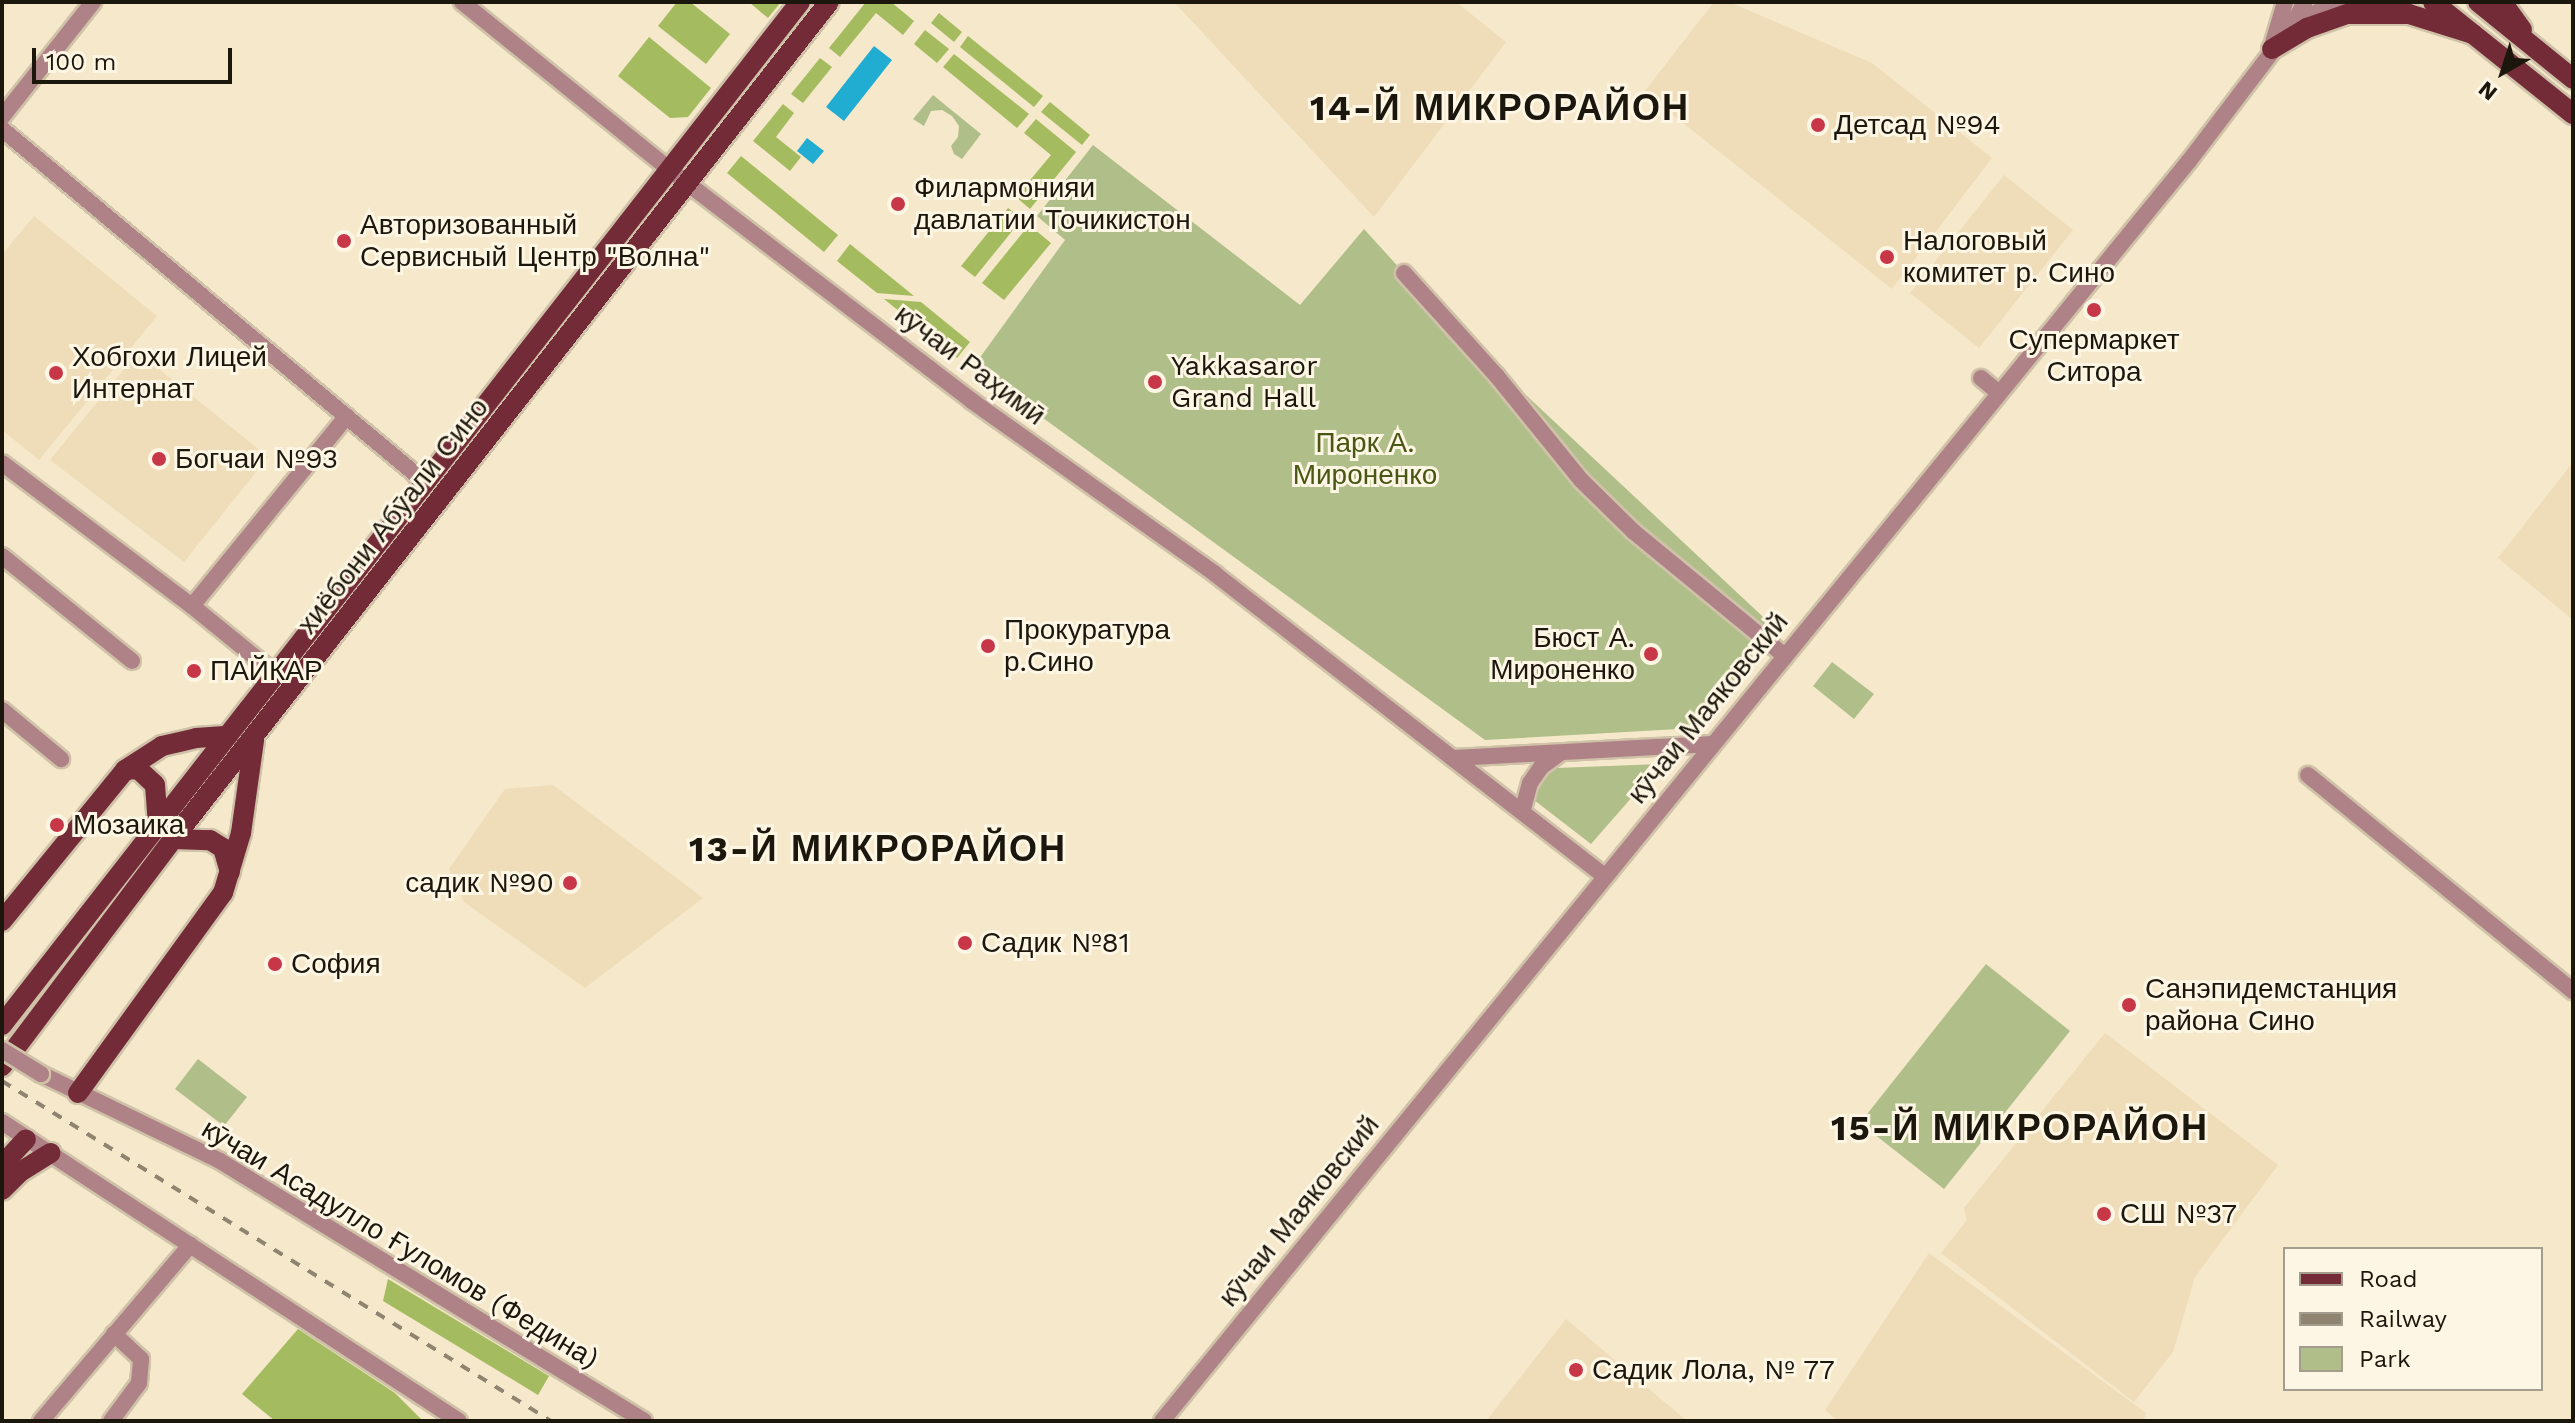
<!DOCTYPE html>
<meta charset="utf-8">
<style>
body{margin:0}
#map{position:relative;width:2575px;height:1423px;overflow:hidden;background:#f6e8ca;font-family:"Work Sans",sans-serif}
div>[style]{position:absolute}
.built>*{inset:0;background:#eeddb8}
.green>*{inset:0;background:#b0bf89}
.forest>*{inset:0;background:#a4bb5f}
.water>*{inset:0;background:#21acd2}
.roads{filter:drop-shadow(2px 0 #cfc2a8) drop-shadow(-2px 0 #cfc2a8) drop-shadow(0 2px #cfc2a8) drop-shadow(0 -2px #cfc2a8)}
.minor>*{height:16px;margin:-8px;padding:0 8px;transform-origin:8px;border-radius:8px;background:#ae8286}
.major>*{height:20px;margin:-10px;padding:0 10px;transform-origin:10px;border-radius:10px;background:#742b38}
.rail>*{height:4px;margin-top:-2px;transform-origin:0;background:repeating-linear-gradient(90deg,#8e846f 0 10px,transparent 0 20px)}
.bridges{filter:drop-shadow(2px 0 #cfc2a8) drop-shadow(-2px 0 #cfc2a8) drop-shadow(0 2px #cfc2a8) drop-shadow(0 -2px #cfc2a8)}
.minor-bridge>*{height:16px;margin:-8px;padding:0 8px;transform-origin:8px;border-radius:8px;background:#ae8286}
.dots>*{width:22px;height:22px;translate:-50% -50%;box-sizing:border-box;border:4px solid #fef6e4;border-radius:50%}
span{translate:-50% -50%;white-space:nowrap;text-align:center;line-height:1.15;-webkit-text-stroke:6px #fef6e4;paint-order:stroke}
.poi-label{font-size:28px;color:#1c170c}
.left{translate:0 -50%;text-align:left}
.right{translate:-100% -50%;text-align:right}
.street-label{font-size:28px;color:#1c170c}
.park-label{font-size:28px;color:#495714}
.district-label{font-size:36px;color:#1c170c;font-weight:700;letter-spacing:2px}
.frame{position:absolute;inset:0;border:4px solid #1c170c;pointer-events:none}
.legend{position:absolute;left:2283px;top:1247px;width:260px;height:144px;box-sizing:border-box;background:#fef6e4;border:2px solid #a49d8e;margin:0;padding:10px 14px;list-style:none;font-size:24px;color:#1c170c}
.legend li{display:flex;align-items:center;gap:16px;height:40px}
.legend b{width:40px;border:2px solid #a49d8e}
.north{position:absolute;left:2463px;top:32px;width:80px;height:80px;-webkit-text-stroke:6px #fef6e4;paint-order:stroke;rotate:219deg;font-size:22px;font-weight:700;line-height:32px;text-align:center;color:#1c170c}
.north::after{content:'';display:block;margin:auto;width:28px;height:36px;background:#1c170c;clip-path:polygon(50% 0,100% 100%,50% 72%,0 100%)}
.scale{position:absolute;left:32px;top:48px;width:200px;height:36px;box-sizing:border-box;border:4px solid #1c170c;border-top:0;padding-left:10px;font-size:24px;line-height:28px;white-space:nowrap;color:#1c170c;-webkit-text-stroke:6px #fef6e4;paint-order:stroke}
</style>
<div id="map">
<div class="built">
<i style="clip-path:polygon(1456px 2px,1506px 42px,1374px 217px,1175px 3px)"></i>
<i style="clip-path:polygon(1714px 2px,1729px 2px,1872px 63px,1992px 158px,1892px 289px,1644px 92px)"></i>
<i style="clip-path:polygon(2004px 175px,2073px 230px,1979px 348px,1910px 293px)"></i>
<i style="clip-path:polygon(34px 216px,157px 316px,39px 460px,2px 430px,2px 255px)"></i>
<i style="clip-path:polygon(138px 352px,268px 457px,184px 562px,50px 460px)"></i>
<i style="clip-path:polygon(2573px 462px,2573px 620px,2498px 558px)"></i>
<i style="clip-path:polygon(553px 785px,703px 898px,585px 988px,464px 902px,449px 869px,505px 789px)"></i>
<i style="clip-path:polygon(2105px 1033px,2278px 1165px,2195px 1277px,2173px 1352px,2134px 1402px,1941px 1253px,1967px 1220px,1964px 1208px)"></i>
<i style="clip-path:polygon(1929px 1253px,2146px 1413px,2143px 1421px,1838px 1421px,1825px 1410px)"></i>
<i style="clip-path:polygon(1566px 1319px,1687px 1421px,1486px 1421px)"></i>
</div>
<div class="green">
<i style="clip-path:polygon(933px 95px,981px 134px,962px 159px,954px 154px,951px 146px,958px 137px,959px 126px,952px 116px,942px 110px,931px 111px,924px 126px,913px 119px)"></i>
<i style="clip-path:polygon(1093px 145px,1300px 305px,1364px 229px,1453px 327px,1775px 628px,1696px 728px,1485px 740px,973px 367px,1065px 240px,1037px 216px)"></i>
<i style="clip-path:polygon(1832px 662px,1874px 694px,1854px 719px,1813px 686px)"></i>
<i style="clip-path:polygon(1661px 764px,1591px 844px,1534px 800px,1532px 787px,1543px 773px,1556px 768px)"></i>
<i style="clip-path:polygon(1986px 964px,2070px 1031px,1944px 1189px,1860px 1123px)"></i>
<i style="clip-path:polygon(198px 1059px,247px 1097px,224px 1126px,175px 1089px)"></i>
</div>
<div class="forest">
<i style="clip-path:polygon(677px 2px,690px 2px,730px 34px,706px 64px,658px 26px)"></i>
<i style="clip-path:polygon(749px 2px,781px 2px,768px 18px)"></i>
<i style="clip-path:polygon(866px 2px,891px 2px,914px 21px,903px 35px,876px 13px,840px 57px,829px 48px)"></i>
<i style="clip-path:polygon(939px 13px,962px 32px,954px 42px,931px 23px)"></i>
<i style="clip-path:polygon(925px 30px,949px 49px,937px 63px,914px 44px)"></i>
<i style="clip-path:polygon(968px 36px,1043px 96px,1034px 107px,960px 47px)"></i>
<i style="clip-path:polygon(649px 37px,711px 88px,688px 117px,670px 118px,618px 76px)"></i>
<i style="clip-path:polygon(954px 54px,1029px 114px,1017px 128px,943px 67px)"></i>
<i style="clip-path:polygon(820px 58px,832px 67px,803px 103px,791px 94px)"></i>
<i style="clip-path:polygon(1050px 102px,1090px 135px,1082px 145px,1041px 112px)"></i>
<i style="clip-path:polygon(783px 104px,794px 113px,776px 137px,801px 157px,790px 171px,753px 141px)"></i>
<i style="clip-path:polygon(1036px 119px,1076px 152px,1030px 209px,1016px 197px,1051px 155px,1024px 133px)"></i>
<i style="clip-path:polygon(741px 156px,838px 235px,824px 252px,727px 173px)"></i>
<i style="clip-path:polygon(1008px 208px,1022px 219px,975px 277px,961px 266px)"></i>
<i style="clip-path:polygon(1029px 225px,1051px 243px,1004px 300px,982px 283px)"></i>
<i style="clip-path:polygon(850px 244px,914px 296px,877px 293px,837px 261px)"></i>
<i style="clip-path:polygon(884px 299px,921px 302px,970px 342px,957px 358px)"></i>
<i style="clip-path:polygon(388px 1279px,549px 1376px,538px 1395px,383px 1301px)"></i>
<i style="clip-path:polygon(298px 1329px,395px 1393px,423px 1421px,275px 1421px,242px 1394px)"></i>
</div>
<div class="water">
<i style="clip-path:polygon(874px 46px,892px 60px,844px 121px,826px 107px)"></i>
<i style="clip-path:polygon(807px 138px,824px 151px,813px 164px,797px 151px)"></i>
</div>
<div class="roads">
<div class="minor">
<i style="left:462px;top:2px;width:267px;rotate:38.9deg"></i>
<i style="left:670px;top:170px;width:380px;rotate:37.4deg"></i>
<i style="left:972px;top:401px;width:298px;rotate:35.4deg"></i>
<i style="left:1215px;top:574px;width:493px;rotate:37.8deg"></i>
<i style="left:2293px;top:25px;width:49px;rotate:-28.1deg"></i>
<i style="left:2272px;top:46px;width:46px;rotate:-73.5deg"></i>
<i style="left:2px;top:117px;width:147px;rotate:-51.6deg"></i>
<i style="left:2px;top:129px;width:552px;rotate:39.86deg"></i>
<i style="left:1404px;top:273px;width:137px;rotate:48deg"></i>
<i style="left:1496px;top:375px;width:135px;rotate:51deg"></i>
<i style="left:1581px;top:480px;width:74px;rotate:44.5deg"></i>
<i style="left:1634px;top:532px;width:195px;rotate:39.4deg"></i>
<i style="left:1981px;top:378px;width:23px;rotate:40deg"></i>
<i style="left:2px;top:463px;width:238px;rotate:37deg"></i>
<i style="left:192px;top:606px;width:109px;rotate:39.1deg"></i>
<i style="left:2px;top:556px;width:167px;rotate:38.9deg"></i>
<i style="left:192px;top:606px;width:245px;rotate:-50.8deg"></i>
<i style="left:2px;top:710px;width:77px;rotate:39.7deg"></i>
<i style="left:1454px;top:758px;width:259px;rotate:-3.1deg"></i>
<i style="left:2308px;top:775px;width:342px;rotate:39.2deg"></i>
<i style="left:1523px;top:809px;width:27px;rotate:-75deg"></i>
<i style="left:1530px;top:783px;width:19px;rotate:-55deg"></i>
<i style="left:1541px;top:767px;width:22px;rotate:-36deg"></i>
<i style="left:41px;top:1074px;width:199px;rotate:25.9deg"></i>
<i style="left:220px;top:1161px;width:497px;rotate:31.5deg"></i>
<i style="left:2px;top:1122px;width:546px;rotate:33.2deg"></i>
<i style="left:41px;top:1421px;width:231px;rotate:-49.7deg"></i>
<i style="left:111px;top:1421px;width:47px;rotate:-53.6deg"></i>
<i style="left:139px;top:1383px;width:24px;rotate:-85deg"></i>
<i style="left:141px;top:1359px;width:37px;rotate:-137deg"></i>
<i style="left:1162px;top:1421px;width:1626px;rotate:-50.82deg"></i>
<i style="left:2189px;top:161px;width:170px;rotate:-52.7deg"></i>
<i style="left:2292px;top:26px;width:27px;rotate:-62deg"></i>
</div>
<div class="major">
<i style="left:2433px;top:2px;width:179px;rotate:38.7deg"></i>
<i style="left:2478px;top:2px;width:122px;rotate:39deg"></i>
<i style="left:2502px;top:2px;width:34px;rotate:54deg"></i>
<i style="left:2272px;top:49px;width:41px;rotate:-31deg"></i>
<i style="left:2307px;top:28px;width:42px;rotate:-19.3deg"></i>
<i style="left:2347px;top:14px;width:62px"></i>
<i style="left:2409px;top:14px;width:67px;rotate:17.4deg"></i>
<i style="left:125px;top:770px;width:13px;rotate:-4deg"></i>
<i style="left:138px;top:769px;width:23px;rotate:43deg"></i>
<i style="left:155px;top:785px;width:40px;rotate:85.7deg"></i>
<i style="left:173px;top:839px;width:37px;rotate:2deg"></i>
<i style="left:210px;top:840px;width:15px;rotate:32deg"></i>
<i style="left:223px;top:848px;width:25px;rotate:74deg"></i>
<i style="left:2px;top:921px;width:195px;rotate:-50.8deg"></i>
<i style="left:125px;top:770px;width:44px;rotate:-33deg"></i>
<i style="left:162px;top:746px;width:35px;rotate:-13deg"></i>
<i style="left:196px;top:738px;width:32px;rotate:-4deg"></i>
<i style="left:2px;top:1025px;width:1297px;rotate:-52.04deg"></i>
<i style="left:2px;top:1066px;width:284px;rotate:-53deg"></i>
<i style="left:173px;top:839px;width:1063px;rotate:-51.91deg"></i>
<i style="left:78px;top:1093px;width:247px;rotate:-54.1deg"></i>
<i style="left:223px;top:893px;width:63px;rotate:-73.3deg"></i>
<i style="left:241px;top:833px;width:94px;rotate:-82deg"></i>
<i style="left:2px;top:1165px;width:35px;rotate:-47deg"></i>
<i style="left:2px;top:1190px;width:25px;rotate:-45deg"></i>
<i style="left:20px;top:1172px;width:36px;rotate:-32deg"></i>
</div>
</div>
<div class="rail">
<i style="left:2px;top:1081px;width:646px;rotate:31.77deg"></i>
</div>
<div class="bridges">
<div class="minor-bridge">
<i style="left:2px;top:1050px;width:46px;rotate:31.6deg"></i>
</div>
</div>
<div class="dots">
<i style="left:1818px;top:125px;background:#c73748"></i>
<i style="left:898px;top:204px;background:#c73748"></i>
<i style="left:344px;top:241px;background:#c73748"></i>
<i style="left:1887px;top:257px;background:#c73748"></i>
<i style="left:2094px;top:310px;background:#c73748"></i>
<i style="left:56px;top:373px;background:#c73748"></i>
<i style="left:1155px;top:382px;background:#c73748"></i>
<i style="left:159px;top:459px;background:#c73748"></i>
<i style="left:988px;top:646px;background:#c73748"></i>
<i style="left:1651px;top:654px;background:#c73748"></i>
<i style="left:194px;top:671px;background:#c73748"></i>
<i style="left:57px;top:825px;background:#c73748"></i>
<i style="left:570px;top:883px;background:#c73748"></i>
<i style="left:965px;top:943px;background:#c73748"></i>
<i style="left:275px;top:964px;background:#c73748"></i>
<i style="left:2129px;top:1005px;background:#c73748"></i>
<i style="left:2104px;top:1214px;background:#c73748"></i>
<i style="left:1576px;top:1370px;background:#c73748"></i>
</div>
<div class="poi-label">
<span class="left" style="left:1834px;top:125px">Детсад №94</span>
<span class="left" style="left:914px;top:204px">Филармонияи<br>давлатии Точикистон</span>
<span class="left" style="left:360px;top:241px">Авторизованный<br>Сервисный Центр "Волна"</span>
<span class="left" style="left:1903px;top:257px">Налоговый<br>комитет р. Сино</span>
<span style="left:2094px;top:356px">Супермаркет<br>Ситора</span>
<span class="left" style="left:72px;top:373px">Хобгохи Лицей<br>Интернат</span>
<span class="left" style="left:1171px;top:382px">Yakkasaror<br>Grand Hall</span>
<span class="left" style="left:175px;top:459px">Богчаи №93</span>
<span class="left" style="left:1004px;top:646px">Прокуратура<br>р.Сино</span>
<span class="right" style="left:1635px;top:654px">Бюст А.<br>Мироненко</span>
<span class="left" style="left:210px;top:671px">ПАЙКАР</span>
<span class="left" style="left:73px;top:825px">Мозаика</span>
<span class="right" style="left:554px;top:883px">садик №90</span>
<span class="left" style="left:981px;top:943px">Садик №81</span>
<span class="left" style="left:291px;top:964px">София</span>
<span class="left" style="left:2145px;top:1005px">Санэпидемстанция<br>района Сино</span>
<span class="left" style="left:2120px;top:1214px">СШ №37</span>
<span class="left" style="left:1592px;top:1370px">Садик Лола, № 77</span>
</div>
<div class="street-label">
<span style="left:970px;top:365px;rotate:37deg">кӯчаи Раҳимӣ</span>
<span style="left:393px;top:516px;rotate:-52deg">хиёбони Абӯалӣ Сино</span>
<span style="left:1708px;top:708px;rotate:-51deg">кӯчаи Маяковский</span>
<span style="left:1299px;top:1211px;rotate:-51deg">кӯчаи Маяковский</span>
<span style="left:400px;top:1244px;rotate:31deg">кӯчаи Асадулло Ғуломов (Федина)</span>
</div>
<div class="park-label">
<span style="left:1365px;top:459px">Парк А.<br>Мироненко</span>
</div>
<div class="district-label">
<span style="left:1500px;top:109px">14-Й МИКРОРАЙОН</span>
<span style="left:878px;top:850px">13-Й МИКРОРАЙОН</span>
<span style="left:2020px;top:1129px">15-Й МИКРОРАЙОН</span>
</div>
<div class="frame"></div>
<ul class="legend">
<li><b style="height:10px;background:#742b38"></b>Road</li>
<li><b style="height:10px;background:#8e846f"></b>Railway</li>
<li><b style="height:22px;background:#b0bf89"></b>Park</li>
</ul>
<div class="north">N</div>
<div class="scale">100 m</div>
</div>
